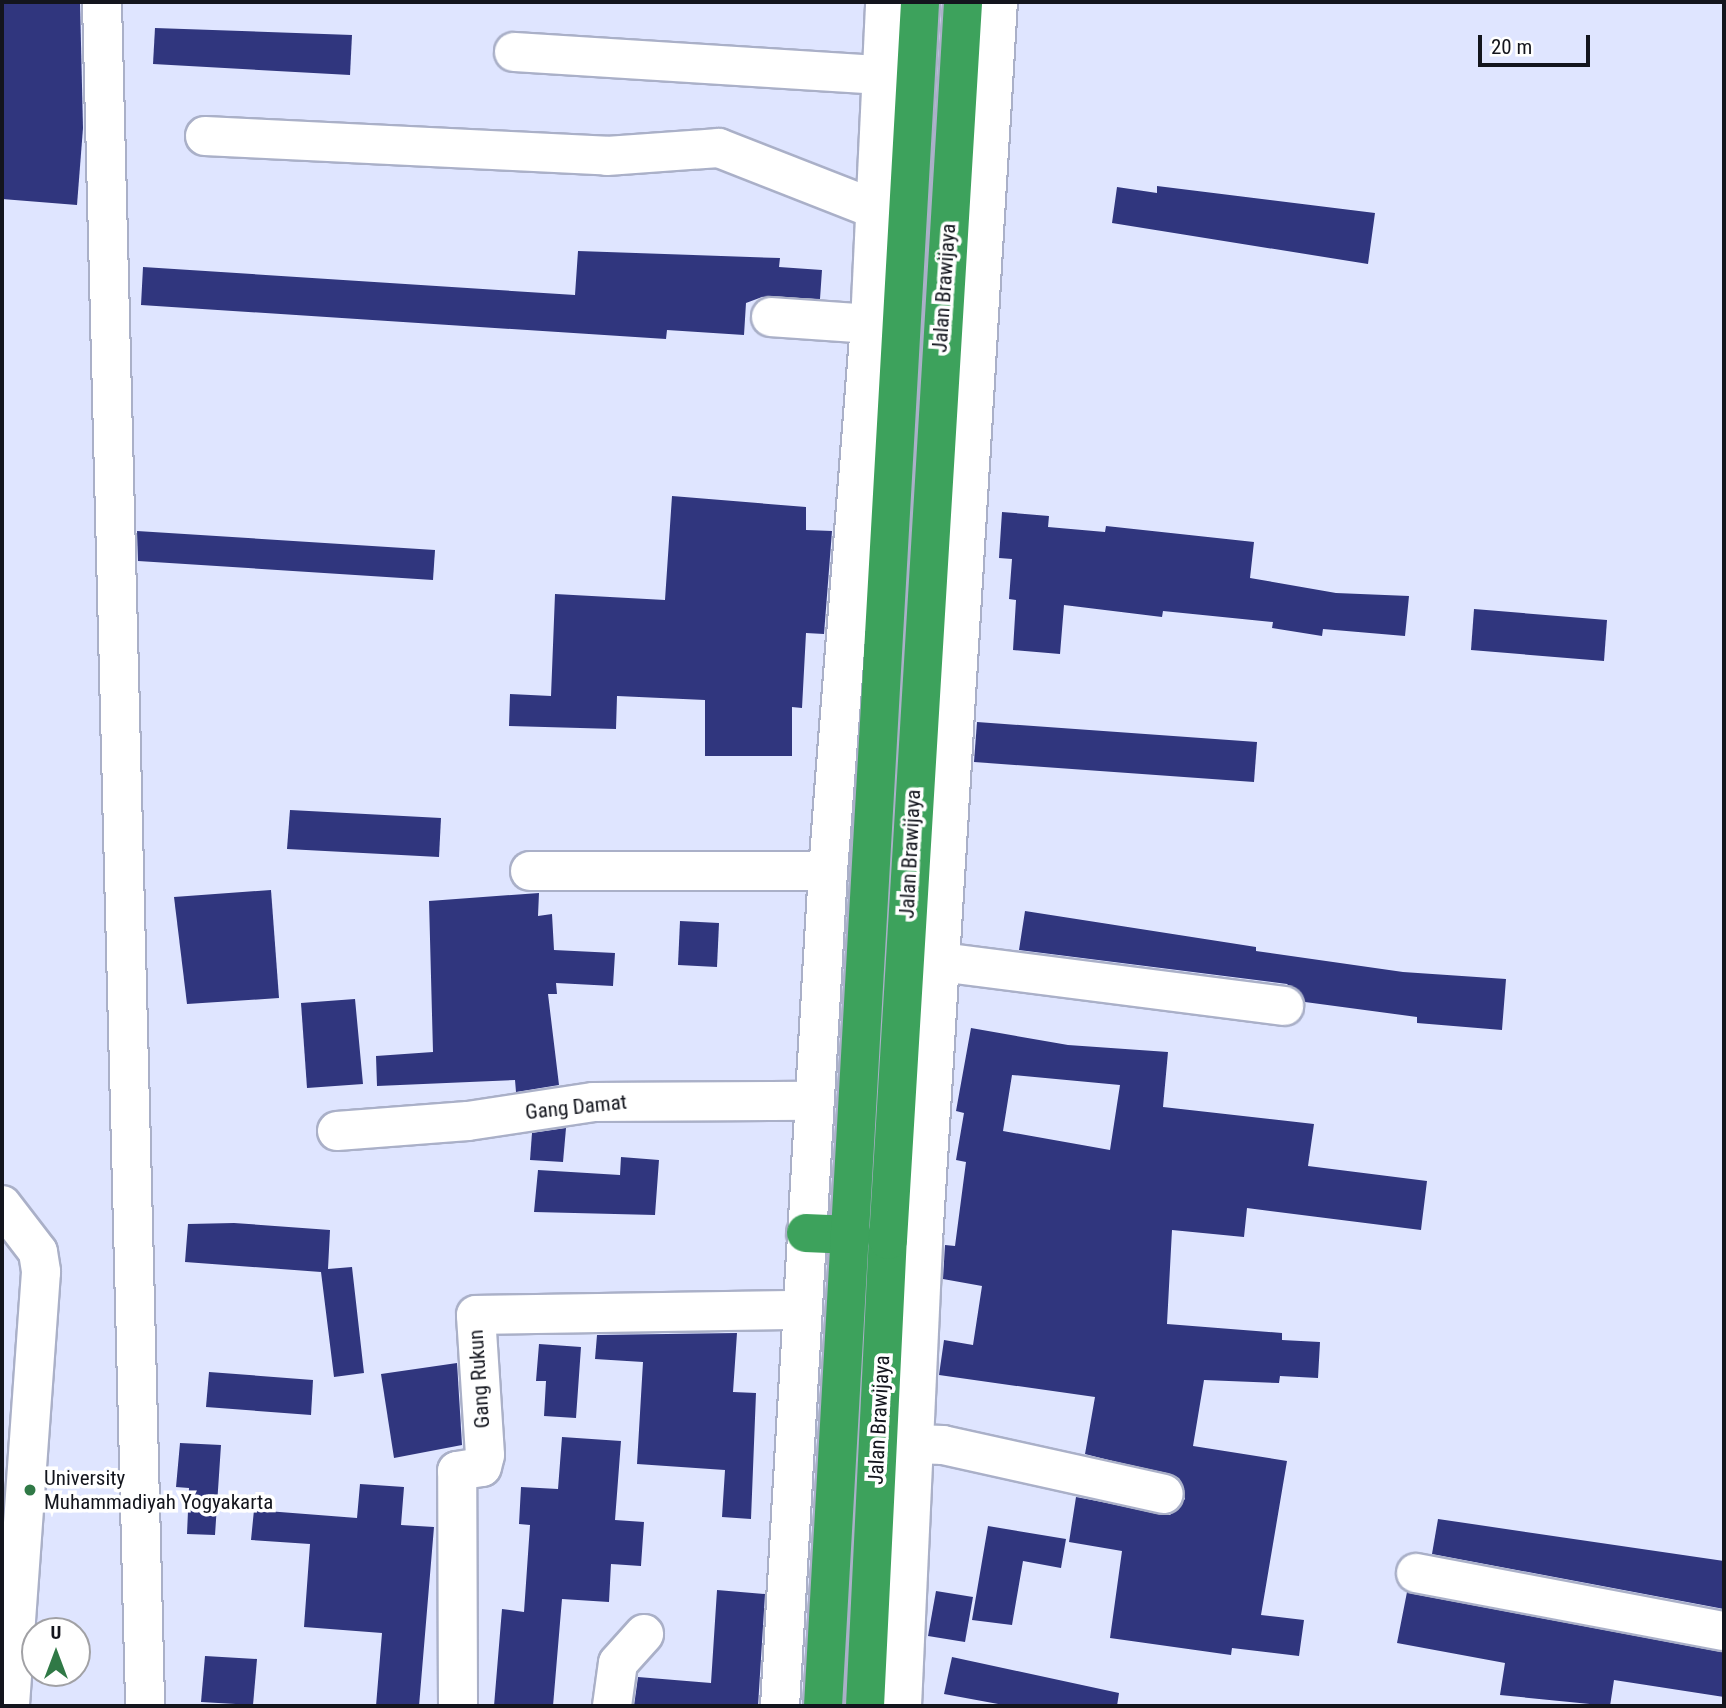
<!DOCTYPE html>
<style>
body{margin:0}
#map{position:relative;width:1726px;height:1708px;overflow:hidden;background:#dfe5ff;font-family:"Roboto Condensed",sans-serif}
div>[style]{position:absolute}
.building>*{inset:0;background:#30367e}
.roads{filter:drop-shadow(2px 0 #aab0c8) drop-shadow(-2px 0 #aab0c8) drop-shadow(0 2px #aab0c8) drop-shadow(0 -2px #aab0c8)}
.minor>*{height:38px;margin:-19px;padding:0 19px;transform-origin:19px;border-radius:19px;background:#fff}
.highway>*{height:38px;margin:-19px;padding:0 19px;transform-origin:19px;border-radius:19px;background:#3da25c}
.dots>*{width:19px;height:19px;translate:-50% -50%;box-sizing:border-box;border:4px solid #fff;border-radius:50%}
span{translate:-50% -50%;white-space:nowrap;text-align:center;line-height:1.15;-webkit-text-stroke:7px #fff;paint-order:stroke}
.street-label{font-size:21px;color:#13151d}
.poi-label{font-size:21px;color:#13151d}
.left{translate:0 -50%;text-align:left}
.frame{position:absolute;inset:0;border:4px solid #13151d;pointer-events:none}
.north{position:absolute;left:21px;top:1617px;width:70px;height:70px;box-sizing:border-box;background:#fff;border:2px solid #a1a1a5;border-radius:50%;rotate:0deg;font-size:19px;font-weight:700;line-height:28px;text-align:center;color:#13151d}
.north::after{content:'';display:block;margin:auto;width:24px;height:32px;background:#307946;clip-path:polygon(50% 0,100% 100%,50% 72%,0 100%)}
.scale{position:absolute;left:1478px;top:35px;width:112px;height:32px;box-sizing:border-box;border:4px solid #13151d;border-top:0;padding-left:9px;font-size:21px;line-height:24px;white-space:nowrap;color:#13151d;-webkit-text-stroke:5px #fff;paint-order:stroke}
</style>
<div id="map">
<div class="building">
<i style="clip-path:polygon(2px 2px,80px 2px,83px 128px,77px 205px,2px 199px)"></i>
<i style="clip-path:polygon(155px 28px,352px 35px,350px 75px,153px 64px)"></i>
<i style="clip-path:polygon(1157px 186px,1375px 213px,1368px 264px,1112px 223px,1117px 187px,1157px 193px)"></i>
<i style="clip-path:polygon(578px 251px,780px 258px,779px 267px,822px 270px,820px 299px,762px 297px,746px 303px,744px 335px,667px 330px,666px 339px,141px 305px,143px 267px,575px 295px)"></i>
<i style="clip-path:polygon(672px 496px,806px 507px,806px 530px,832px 531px,824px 634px,806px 633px,802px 708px,792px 707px,792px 756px,705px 756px,705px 700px,617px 696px,616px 729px,509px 726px,510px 694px,551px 696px,555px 594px,665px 600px)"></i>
<i style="clip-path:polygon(1002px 512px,1049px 516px,1048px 527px,1105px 532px,1106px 526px,1254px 542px,1250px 578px,1336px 593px,1409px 596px,1405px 636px,1323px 629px,1322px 636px,1272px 628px,1273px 622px,1163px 611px,1162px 617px,1064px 605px,1060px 654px,1013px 650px,1016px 600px,1009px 599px,1012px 559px,999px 558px)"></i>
<i style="clip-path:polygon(137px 531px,435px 550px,433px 580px,138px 561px)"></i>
<i style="clip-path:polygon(1474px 609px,1607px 620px,1604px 661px,1471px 650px)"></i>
<i style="clip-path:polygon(977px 722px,1257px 742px,1254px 782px,974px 762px)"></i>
<i style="clip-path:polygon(290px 810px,441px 818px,439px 857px,287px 849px)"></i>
<i style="clip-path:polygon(271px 890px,279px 998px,187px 1004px,174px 897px)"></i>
<i style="clip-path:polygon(539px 893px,538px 916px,552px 914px,554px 950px,615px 953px,613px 986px,556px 983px,557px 994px,548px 994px,559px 1085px,516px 1092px,515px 1080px,377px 1086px,376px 1056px,433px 1052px,429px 901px)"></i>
<i style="clip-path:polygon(1025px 911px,1256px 947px,1256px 951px,1403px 972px,1506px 979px,1502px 1030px,1417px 1023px,1417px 1017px,1305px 1002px,1287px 984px,1019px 950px)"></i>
<i style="clip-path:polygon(680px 921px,719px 923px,717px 967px,678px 965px)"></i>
<i style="clip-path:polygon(355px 999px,363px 1084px,307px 1088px,301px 1003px)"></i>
<i style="clip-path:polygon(evenodd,971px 1028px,1068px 1045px,1168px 1052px,1163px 1107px,1314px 1124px,1308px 1166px,1427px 1181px,1421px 1230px,1247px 1208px,1244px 1237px,1172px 1230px,1167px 1324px,1282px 1333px,1282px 1340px,1320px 1342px,1318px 1378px,1280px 1376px,1279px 1383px,1204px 1380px,1193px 1446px,1287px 1461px,1261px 1615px,1304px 1620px,1299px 1656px,1232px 1648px,1231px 1655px,1110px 1638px,1122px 1551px,1069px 1542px,1076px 1497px,1170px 1515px,1185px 1499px,1179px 1478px,1085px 1454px,1095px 1397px,939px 1375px,944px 1340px,973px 1345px,982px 1286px,943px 1279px,945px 1245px,955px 1246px,966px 1162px,956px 1160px,964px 1113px,956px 1111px,971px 1028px,1012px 1075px,1120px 1085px,1110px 1150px,1003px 1131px,1012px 1075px)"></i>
<i style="clip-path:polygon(566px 1128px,563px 1162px,530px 1160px,532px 1133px)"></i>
<i style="clip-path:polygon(621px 1157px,659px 1160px,655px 1215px,534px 1212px,538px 1170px,620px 1175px)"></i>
<i style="clip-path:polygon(234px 1223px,330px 1230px,328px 1269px,352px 1267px,364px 1373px,334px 1377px,321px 1272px,185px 1262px,188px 1224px)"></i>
<i style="clip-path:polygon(737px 1333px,733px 1392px,756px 1393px,751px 1519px,722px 1517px,725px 1470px,637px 1464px,643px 1362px,595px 1359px,597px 1335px)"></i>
<i style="clip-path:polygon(539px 1344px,581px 1347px,576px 1418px,544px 1416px,546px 1381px,536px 1381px)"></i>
<i style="clip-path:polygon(457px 1363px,462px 1445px,394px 1458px,381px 1374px)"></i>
<i style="clip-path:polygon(209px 1372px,313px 1380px,311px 1415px,206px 1407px)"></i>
<i style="clip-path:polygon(562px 1437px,621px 1441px,615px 1520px,644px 1522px,641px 1566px,611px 1564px,609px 1602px,562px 1599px,553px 1706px,494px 1706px,502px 1609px,524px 1612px,530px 1525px,519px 1524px,521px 1487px,558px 1489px)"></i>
<i style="clip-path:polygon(180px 1443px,221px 1445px,215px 1535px,187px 1534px,189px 1488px,176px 1487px)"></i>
<i style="clip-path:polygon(360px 1484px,404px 1487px,401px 1525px,434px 1527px,419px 1706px,376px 1706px,382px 1633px,304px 1627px,310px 1544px,251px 1540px,254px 1510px,357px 1518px)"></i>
<i style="clip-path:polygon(1438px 1519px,1724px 1561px,1724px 1609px,1432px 1554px)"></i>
<i style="clip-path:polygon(988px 1526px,1066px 1539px,1061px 1568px,1023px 1561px,1012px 1625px,972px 1620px)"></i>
<i style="clip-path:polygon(717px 1590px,765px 1594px,758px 1706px,634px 1706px,638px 1677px,711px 1683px)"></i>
<i style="clip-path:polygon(936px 1591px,973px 1597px,965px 1642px,928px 1636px)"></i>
<i style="clip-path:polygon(1407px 1592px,1724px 1652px,1724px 1697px,1614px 1680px,1610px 1706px,1500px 1695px,1505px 1663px,1397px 1643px)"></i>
<i style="clip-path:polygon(205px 1656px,257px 1659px,253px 1705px,201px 1702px)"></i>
<i style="clip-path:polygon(952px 1657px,1119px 1693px,1117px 1706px,1009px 1706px,944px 1694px)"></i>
</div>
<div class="roads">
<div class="minor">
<i style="left:102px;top:2px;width:1705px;rotate:88.55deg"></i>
<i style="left:514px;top:52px;width:365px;rotate:3.6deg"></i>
<i style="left:205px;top:136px;width:402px;rotate:2.8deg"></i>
<i style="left:607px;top:156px;width:112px;rotate:-4.1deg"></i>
<i style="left:719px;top:148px;width:168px;rotate:21.4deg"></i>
<i style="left:771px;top:317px;width:99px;rotate:4deg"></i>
<i style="left:530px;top:871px;width:298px"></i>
<i style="left:941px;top:962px;width:346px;rotate:7.3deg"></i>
<i style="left:337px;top:1131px;width:131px;rotate:-4.4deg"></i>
<i style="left:468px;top:1121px;width:126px;rotate:-8.6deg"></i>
<i style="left:593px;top:1102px;width:222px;rotate:-0.3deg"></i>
<i style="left:2px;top:1205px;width:59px;rotate:52.5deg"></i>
<i style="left:38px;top:1252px;width:20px;rotate:81deg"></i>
<i style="left:41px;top:1272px;width:434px;rotate:94.1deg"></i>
<i style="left:914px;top:1444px;width:29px;rotate:2deg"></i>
<i style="left:943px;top:1445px;width:226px;rotate:12.5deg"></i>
<i style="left:1416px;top:1573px;width:313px;rotate:10.7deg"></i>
<i style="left:458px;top:1706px;width:235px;rotate:-90.2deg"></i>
<i style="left:457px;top:1471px;width:25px;rotate:-9deg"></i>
<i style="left:482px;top:1467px;width:12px;rotate:-76deg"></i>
<i style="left:485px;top:1455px;width:140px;rotate:-93.7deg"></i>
<i style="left:476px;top:1315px;width:326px;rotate:-0.9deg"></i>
<i style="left:612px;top:1706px;width:43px;rotate:-82.1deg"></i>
<i style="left:618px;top:1663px;width:39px;rotate:-48deg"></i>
<i style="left:780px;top:1706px;width:836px;rotate:-86.71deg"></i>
<i style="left:828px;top:871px;width:549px;rotate:-85.61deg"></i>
<i style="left:870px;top:324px;width:322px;rotate:-87.3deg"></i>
<i style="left:902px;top:1706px;width:465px;rotate:-87.4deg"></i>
<i style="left:923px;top:1241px;width:1241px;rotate:-86.54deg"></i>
</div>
<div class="highway">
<i style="left:806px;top:1233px;width:46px;rotate:2.5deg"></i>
<i style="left:823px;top:1706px;width:1707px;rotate:-86.74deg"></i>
<i style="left:865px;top:1706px;width:467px;rotate:-87.2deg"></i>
<i style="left:888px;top:1240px;width:1240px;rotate:-86.53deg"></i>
</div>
</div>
<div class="dots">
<i style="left:30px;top:1490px;background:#307946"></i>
</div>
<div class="street-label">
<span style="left:944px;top:288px;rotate:-86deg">Jalan Brawijaya</span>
<span style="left:910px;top:854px;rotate:-87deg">Jalan Brawijaya</span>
<span style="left:576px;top:1107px;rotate:-6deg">Gang Damat</span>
<span style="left:479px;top:1379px;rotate:-94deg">Gang Rukun</span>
<span style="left:879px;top:1420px;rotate:-87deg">Jalan Brawijaya</span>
</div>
<div class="poi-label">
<span class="left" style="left:44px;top:1490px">University<br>Muhammadiyah Yogyakarta</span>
</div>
<div class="frame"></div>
<div class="north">U</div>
<div class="scale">20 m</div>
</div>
